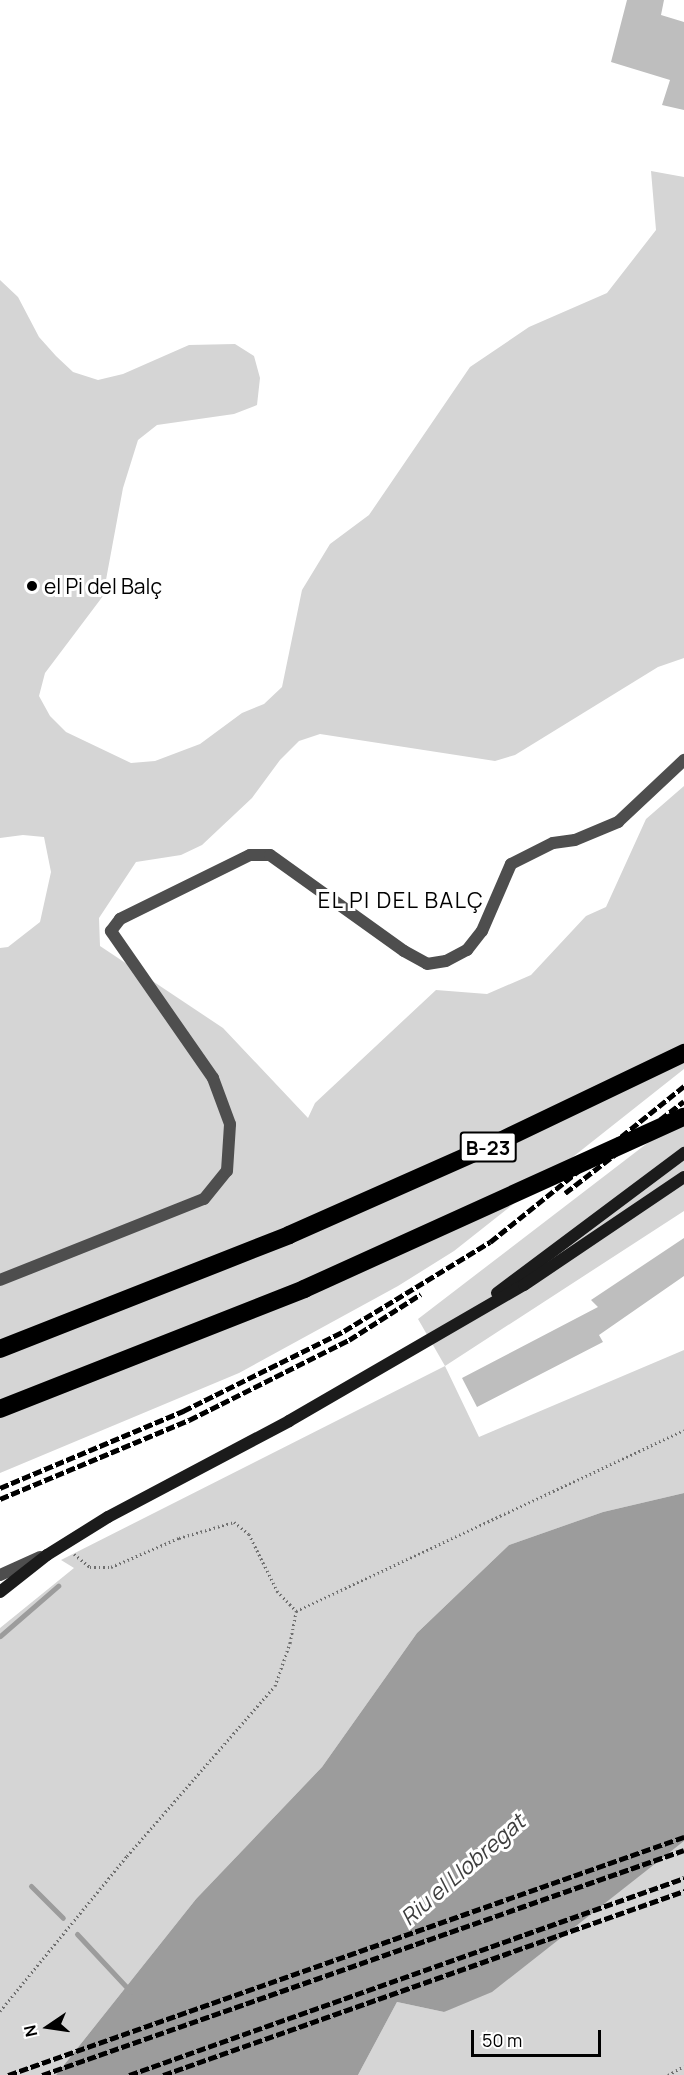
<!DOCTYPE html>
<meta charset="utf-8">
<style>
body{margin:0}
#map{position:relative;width:684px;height:2075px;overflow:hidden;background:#fff;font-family:Manrope,sans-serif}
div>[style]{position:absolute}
.green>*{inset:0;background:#d5d5d5}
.water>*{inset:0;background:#9c9c9c}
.stream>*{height:5px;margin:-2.5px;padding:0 2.5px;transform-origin:2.5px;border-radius:2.5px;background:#9c9c9c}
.building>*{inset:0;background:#bebebe}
.path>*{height:3px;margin-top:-1.5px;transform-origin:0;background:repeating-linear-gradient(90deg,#707070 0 1.5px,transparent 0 4.5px)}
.minor>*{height:12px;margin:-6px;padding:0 6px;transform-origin:6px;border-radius:6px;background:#4e4e4e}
.tertiary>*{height:12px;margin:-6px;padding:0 6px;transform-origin:6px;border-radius:6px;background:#4e4e4e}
.secondary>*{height:12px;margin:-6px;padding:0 6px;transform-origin:6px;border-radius:6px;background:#1b1b1b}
.motorway>*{height:18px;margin:-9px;padding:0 9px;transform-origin:9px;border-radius:9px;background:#000}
.rail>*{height:4.5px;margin-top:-2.25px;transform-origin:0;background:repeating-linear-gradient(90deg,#000 0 9px,transparent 0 12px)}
.dots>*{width:16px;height:16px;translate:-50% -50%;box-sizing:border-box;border:3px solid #fff;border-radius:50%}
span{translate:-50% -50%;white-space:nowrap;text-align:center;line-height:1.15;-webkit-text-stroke:6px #fff;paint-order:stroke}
.shield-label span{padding:2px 4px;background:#fff;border:2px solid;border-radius:4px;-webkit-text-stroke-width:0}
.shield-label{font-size:20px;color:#000;font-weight:700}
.poi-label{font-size:21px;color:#000}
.left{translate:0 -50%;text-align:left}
.neighbourhood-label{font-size:22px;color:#000;letter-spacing:1.5px}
.water-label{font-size:22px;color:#3d3d3d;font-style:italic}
.north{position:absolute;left:18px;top:1997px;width:60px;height:60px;-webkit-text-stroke:4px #fff;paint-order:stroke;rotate:257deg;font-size:16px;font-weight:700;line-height:24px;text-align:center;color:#000}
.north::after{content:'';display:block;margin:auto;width:21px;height:27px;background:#000;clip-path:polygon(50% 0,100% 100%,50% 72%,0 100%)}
.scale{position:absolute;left:471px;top:2030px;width:130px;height:27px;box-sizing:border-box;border:3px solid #000;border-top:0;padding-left:8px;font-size:18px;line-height:21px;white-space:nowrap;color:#000;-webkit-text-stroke:4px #fff;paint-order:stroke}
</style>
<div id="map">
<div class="green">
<i style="clip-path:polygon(651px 171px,684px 177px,684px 658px,658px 667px,515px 755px,495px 761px,320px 734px,299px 741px,280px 760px,252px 798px,202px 845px,181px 855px,136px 862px,99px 918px,100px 946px,223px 1028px,308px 1118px,315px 1103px,436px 990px,487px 994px,531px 975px,586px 916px,606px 907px,646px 819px,684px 786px,684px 1069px,454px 1251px,398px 1286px,239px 1373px,0 1473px,0 948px,8px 947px,40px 922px,51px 872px,44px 837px,23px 835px,0 838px,0 280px,18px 297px,39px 337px,56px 356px,73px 372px,98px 380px,123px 374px,189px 345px,235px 344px,254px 356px,260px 378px,257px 405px,234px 414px,157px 425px,138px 440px,123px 488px,103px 596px,45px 673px,39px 696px,50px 716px,66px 732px,131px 763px,155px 761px,200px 744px,242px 713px,264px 704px,282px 687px,302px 590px,330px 544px,369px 515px,470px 367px,529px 327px,607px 293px,656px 230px)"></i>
<i style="clip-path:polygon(684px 1115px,684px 1211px,445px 1366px,479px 1437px,684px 1350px,684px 1493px,603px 1512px,509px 1545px,417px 1633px,322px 1767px,196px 1899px,56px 2075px,0 2075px,0 1628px,74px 1568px,61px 1560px,445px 1366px,418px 1319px)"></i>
<i style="clip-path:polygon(684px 1841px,684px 2075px,358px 2075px,397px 2002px,444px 2012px)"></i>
</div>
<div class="water">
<i style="clip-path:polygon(684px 1493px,684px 1841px,492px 1992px,444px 2012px,397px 2002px,358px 2075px,56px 2075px,196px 1899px,322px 1767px,417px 1633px,509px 1545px,603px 1512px)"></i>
</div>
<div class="stream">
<i style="left:0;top:1636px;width:77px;rotate:-40.8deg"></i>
<i style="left:31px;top:1886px;width:45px;rotate:45deg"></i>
<i style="left:77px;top:1934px;width:79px;rotate:47deg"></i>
</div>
<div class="building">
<i style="clip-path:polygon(627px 0,664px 0,661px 15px,684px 22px,684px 110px,662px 105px,670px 80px,611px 62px)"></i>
<i style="clip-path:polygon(684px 1238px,684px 1276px,599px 1335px,603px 1342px,477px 1407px,462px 1378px,598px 1307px,591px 1300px)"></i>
</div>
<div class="path">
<i style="left:74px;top:1554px;width:21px;rotate:39deg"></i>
<i style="left:90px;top:1567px;width:21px"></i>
<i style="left:111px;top:1567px;width:74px;rotate:-23.1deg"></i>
<i style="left:179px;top:1538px;width:57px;rotate:-16.2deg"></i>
<i style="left:234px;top:1522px;width:19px;rotate:39deg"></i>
<i style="left:249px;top:1534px;width:64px;rotate:63.8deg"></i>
<i style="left:277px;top:1591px;width:28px;rotate:46deg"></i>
<i style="left:296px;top:1611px;width:428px;rotate:-25deg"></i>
<i style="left:0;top:2011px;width:200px;rotate:-50.7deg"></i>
<i style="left:127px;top:1856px;width:225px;rotate:-49deg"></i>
<i style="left:275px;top:1686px;width:46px;rotate:-70.8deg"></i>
<i style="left:290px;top:1643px;width:33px;rotate:-79deg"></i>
<i style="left:668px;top:2075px;width:18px;rotate:-29deg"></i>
</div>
<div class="minor">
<i style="left:0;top:1280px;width:219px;rotate:-21.7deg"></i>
<i style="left:204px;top:1199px;width:36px;rotate:-51deg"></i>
<i style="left:227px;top:1171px;width:47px;rotate:-86.3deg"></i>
<i style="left:230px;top:1124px;width:49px;rotate:-110.3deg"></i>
<i style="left:213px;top:1078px;width:179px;rotate:-124.8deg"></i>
<i style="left:111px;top:931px;width:15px;rotate:-53deg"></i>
<i style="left:120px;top:919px;width:145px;rotate:-26.2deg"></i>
<i style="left:250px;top:855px;width:20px"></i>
<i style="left:270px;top:855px;width:165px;rotate:35.6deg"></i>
<i style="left:404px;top:951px;width:26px;rotate:29deg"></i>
<i style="left:427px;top:964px;width:19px;rotate:-9deg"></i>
<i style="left:446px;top:961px;width:24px;rotate:-28deg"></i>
<i style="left:467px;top:950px;width:24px;rotate:-52deg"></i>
<i style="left:482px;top:931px;width:73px;rotate:-66.6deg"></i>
<i style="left:511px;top:864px;width:47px;rotate:-26.6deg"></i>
<i style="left:553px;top:843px;width:22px;rotate:-8deg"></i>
<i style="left:575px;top:840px;width:47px;rotate:-22.7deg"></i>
<i style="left:618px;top:822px;width:91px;rotate:-43.2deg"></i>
</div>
<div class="tertiary">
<i style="left:0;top:1575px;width:44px;rotate:-24.2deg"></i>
</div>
<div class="secondary">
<i style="left:497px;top:1293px;width:234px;rotate:-36.8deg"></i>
<i style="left:0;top:1592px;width:60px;rotate:-38.2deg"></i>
<i style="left:47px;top:1555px;width:72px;rotate:-31.9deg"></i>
<i style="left:108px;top:1517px;width:205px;rotate:-27.9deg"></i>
<i style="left:289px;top:1421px;width:272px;rotate:-30.1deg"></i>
<i style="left:524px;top:1285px;width:193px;rotate:-34deg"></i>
</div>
<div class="motorway">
<i style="left:0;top:1349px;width:311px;rotate:-21.5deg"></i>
<i style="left:289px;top:1235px;width:224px;rotate:-23.9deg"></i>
<i style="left:494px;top:1144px;width:211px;rotate:-25.6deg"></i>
<i style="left:0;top:1409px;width:327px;rotate:-21.5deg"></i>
<i style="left:304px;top:1289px;width:417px;rotate:-24.4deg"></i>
</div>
<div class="rail">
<i style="left:565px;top:1193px;width:150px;rotate:-37.7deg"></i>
<i style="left:0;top:1488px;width:199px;rotate:-22.8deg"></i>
<i style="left:183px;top:1411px;width:180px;rotate:-26.4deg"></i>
<i style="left:344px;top:1331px;width:171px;rotate:-31.4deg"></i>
<i style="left:490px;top:1242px;width:249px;rotate:-38.8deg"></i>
<i style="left:0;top:1499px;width:205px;rotate:-22.7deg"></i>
<i style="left:189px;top:1420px;width:179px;rotate:-26.6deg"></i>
<i style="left:349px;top:1340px;width:85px;rotate:-32.6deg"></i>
<i style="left:8px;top:2075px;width:717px;rotate:-19.4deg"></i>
<i style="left:42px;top:2075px;width:680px;rotate:-19.31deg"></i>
<i style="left:129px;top:2075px;width:589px;rotate:-19.54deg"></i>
<i style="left:163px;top:2075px;width:553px;rotate:-19.45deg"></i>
</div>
<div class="dots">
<i style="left:32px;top:586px;background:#000"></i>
</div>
<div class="shield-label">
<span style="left:488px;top:1147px">B-23</span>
</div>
<div class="poi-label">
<span class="left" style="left:44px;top:586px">el Pi del Balç</span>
</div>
<div class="neighbourhood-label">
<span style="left:401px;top:901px">EL PI DEL BALÇ</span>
</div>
<div class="water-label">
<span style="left:463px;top:1870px;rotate:-41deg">Riu el Llobregat</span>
</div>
<div class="north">N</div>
<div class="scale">50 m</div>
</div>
